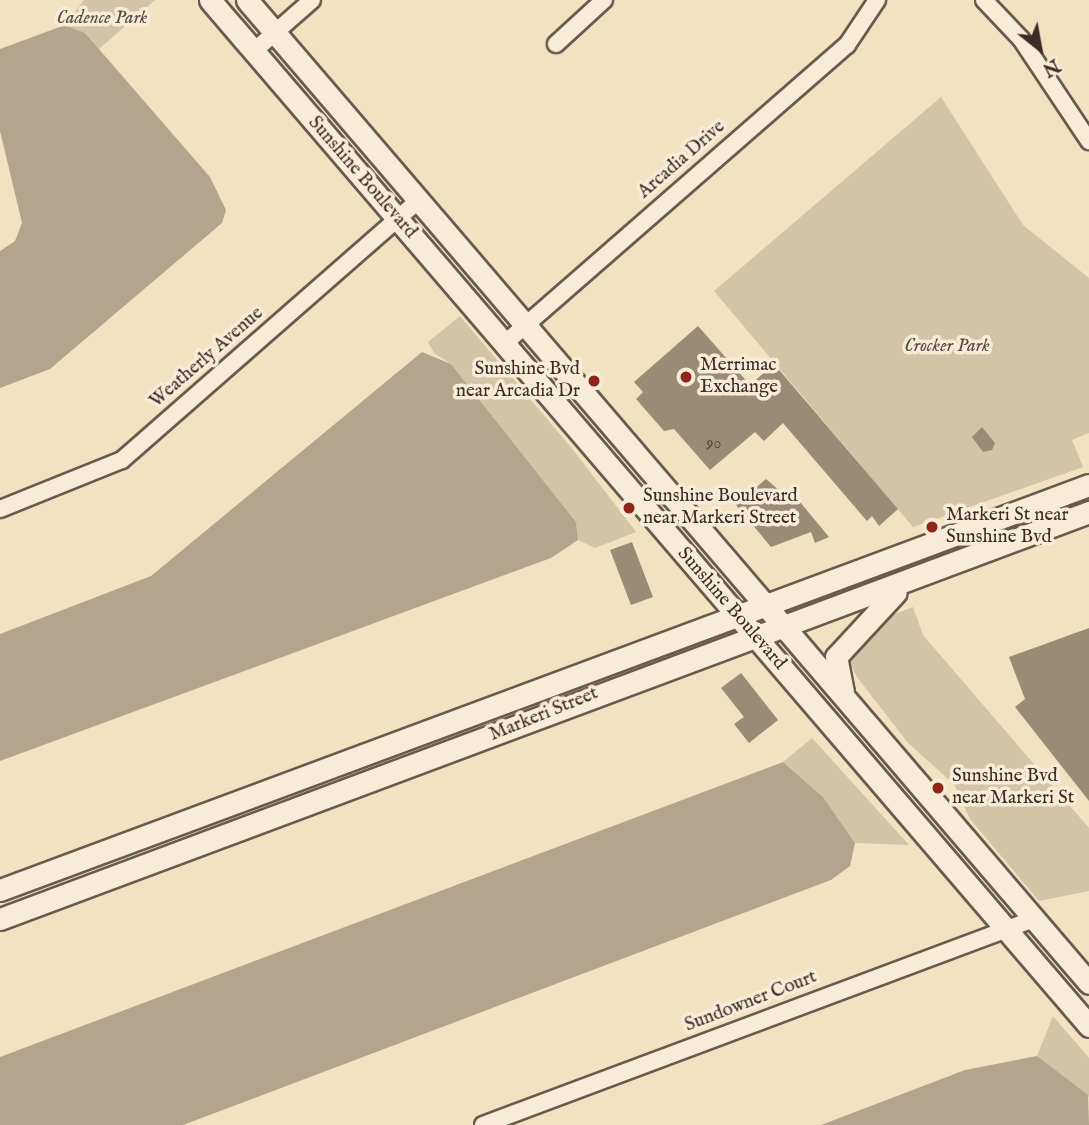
<!DOCTYPE html>
<style>
body{margin:0}
#map{position:relative;width:1089px;height:1125px;overflow:hidden;background:#f2e2c2;font-family:"IM FELL English",serif}
div>[style]{position:absolute}
.green>*{inset:0;background:#d3c3a7}
.water>*{inset:0;background:#b4a48d}
.building>*{inset:0;background:#9a8b77}
.roads{filter:drop-shadow(2px 0 #695a4d) drop-shadow(-2px 0 #695a4d) drop-shadow(0 2px #695a4d) drop-shadow(0 -2px #695a4d)}
.minor>*{height:16px;margin:-8px;padding:0 8px;transform-origin:8px;border-radius:8px;background:#f7ecd7}
.secondary>*{height:21px;margin:-10.5px;padding:0 10.5px;transform-origin:10.5px;border-radius:10.5px;background:#f7ecd7}
.dots>*{width:19px;height:19px;translate:-50% -50%;box-sizing:border-box;border:4px solid #f7ecd7;border-radius:50%}
span{translate:-50% -50%;white-space:nowrap;text-align:center;line-height:1.15;-webkit-text-stroke:7px #f7ecd7;paint-order:stroke}
.number-label{font-size:16px;color:#53443a}
.number-label span{-webkit-text-stroke-width:0}
.park-label{font-size:19px;color:#594b40;font-style:italic}
.street-label{font-size:19px;color:#3b2d26}
.poi-label{font-size:19px;color:#3b2d26}
.left{translate:0 -50%;text-align:left}
.right{translate:-100% -50%;text-align:right}
.north{position:absolute;left:1005px;top:14px;width:70px;height:70px;-webkit-text-stroke:5px #f7ecd7;paint-order:stroke;rotate:149deg;font-size:19px;font-weight:700;line-height:28px;text-align:center;color:#3b2d26}
.north::after{content:'';display:block;margin:auto;width:24px;height:32px;background:#3b2d26;clip-path:polygon(50% 0,100% 100%,50% 72%,0 100%)}
</style>
<div id="map">
<div class="green">
<i style="clip-path:polygon(84px 0,155px 0,99px 49px,85px 33px,65px 25px)"></i>
<i style="clip-path:polygon(941px 97px,1023px 225px,1089px 278px,1089px 433px,1072px 440px,1083px 467px,913px 527px,714px 291px)"></i>
<i style="clip-path:polygon(460px 316px,574px 451px,636px 532px,595px 548px,578px 540px,576px 522px,451px 364px,434px 353px,428px 342px)"></i>
<i style="clip-path:polygon(913px 607px,923px 635px,1089px 828px,1089px 891px,1039px 901px,970px 819px,954px 784px,908px 743px,857px 677px,850px 663px,860px 643px,887px 617px)"></i>
<i style="clip-path:polygon(812px 738px,909px 845px,855px 843px,823px 797px,783px 762px)"></i>
<i style="clip-path:polygon(1053px 1016px,1089px 1058px,1089px 1097px,1037px 1056px)"></i>
</div>
<div class="water">
<i style="clip-path:polygon(65px 25px,85px 33px,210px 177px,226px 210px,222px 223px,50px 369px,0 388px,0 251px,15px 241px,22px 223px,0 131px,0 49px)"></i>
<i style="clip-path:polygon(422px 352px,451px 364px,576px 522px,578px 540px,551px 558px,0 761px,0 634px,151px 576px)"></i>
<i style="clip-path:polygon(783px 762px,823px 797px,855px 843px,850px 866px,831px 880px,183px 1125px,0 1125px,0 1057px)"></i>
<i style="clip-path:polygon(1037px 1056px,1088px 1095px,1089px 1125px,821px 1125px,965px 1070px)"></i>
</div>
<div class="building">
<i style="clip-path:polygon(698px 326px,750px 385px,774px 364px,898px 509px,879px 526px,872px 516px,867px 521px,783px 423px,764px 441px,755px 432px,710px 470px,674px 429px,664px 431px,636px 399px,643px 392px,634px 382px)"></i>
<i style="clip-path:polygon(982px 427px,995px 443px,992px 450px,983px 452px,972px 437px)"></i>
<i style="clip-path:polygon(766px 479px,788px 498px,795px 496px,829px 537px,815px 543px,811px 532px,771px 547px,736px 505px)"></i>
<i style="clip-path:polygon(632px 542px,653px 597px,631px 605px,610px 550px)"></i>
<i style="clip-path:polygon(1089px 628px,1089px 801px,1015px 707px,1025px 699px,1009px 657px)"></i>
<i style="clip-path:polygon(741px 673px,778px 720px,749px 743px,734px 724px,744px 717px,721px 688px)"></i>
</div>
<div class="roads">
<div class="minor">
<i style="left:984px;top:0;width:54px;rotate:46.5deg"></i>
<i style="left:1021px;top:39px;width:123px;rotate:56.3deg"></i>
<i style="left:556px;top:44px;width:65px;rotate:-42.5deg"></i>
<i style="left:254px;top:51px;width:77px;rotate:-41.3deg"></i>
<i style="left:504px;top:344px;width:455px;rotate:-41.1deg"></i>
<i style="left:847px;top:45px;width:54px;rotate:-56.3deg"></i>
<i style="left:0;top:509px;width:131px;rotate:-21.9deg"></i>
<i style="left:122px;top:460px;width:395px;rotate:-41.2deg"></i>
<i style="left:483px;top:1125px;width:588px;rotate:-20.5deg"></i>
</div>
<div class="secondary">
<i style="left:210px;top:0;width:1351px;rotate:49.41deg"></i>
<i style="left:247px;top:0;width:1294px;rotate:49.42deg"></i>
<i style="left:843px;top:692px;width:36px;rotate:-101deg"></i>
<i style="left:836px;top:657px;width:88px;rotate:-47.3deg"></i>
<i style="left:0;top:890px;width:1162px;rotate:-20.4deg"></i>
<i style="left:0;top:919px;width:1163px;rotate:-20.49deg"></i>
</div>
</div>
<div class="dots">
<i style="left:686px;top:377px;background:#8f2418"></i>
<i style="left:594px;top:381px;background:#8f2418"></i>
<i style="left:629px;top:508px;background:#8f2418"></i>
<i style="left:932px;top:527px;background:#8f2418"></i>
<i style="left:938px;top:788px;background:#8f2418"></i>
</div>
<div class="number-label">
<span style="left:714px;top:444px">90</span>
</div>
<div class="park-label">
<span style="left:102px;top:19px">Cadence Park</span>
<span style="left:947px;top:347px">Crocker Park</span>
</div>
<div class="street-label">
<span style="left:682px;top:160px;rotate:-41deg">Arcadia Drive</span>
<span style="left:362px;top:178px;rotate:49deg">Sunshine Boulevard</span>
<span style="left:207px;top:358px;rotate:-41deg">Weatherly Avenue</span>
<span style="left:731px;top:609px;rotate:49deg">Sunshine Boulevard</span>
<span style="left:544px;top:715px;rotate:-22deg">Markeri Street</span>
<span style="left:751px;top:1002px;rotate:-21deg">Sundowner Court</span>
</div>
<div class="poi-label">
<span class="left" style="left:700px;top:377px">Merrimac<br>Exchange</span>
<span class="right" style="left:580px;top:381px">Sunshine Bvd<br>near Arcadia Dr</span>
<span class="left" style="left:643px;top:508px">Sunshine Boulevard<br>near Markeri Street</span>
<span class="left" style="left:946px;top:527px">Markeri St near<br>Sunshine Bvd</span>
<span class="left" style="left:952px;top:788px">Sunshine Bvd<br>near Markeri St</span>
</div>
<div class="north">N</div>
</div>
